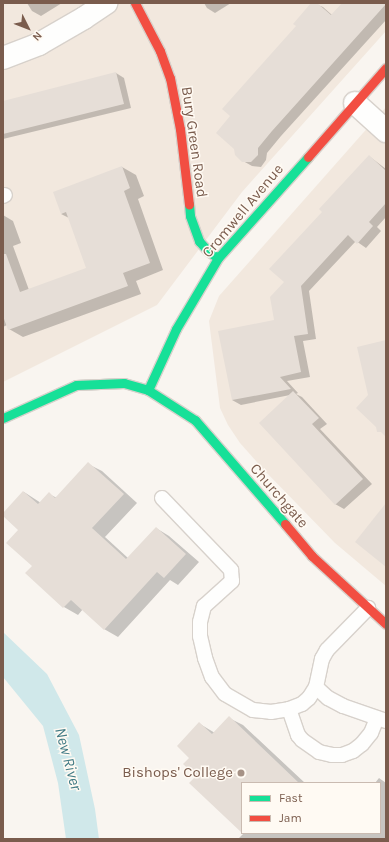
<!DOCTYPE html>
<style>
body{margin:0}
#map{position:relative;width:389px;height:842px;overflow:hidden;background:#f9f5f0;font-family:Karla,sans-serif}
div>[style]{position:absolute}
.residential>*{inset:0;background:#f2e8de}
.water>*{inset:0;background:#d0e8ea}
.shadow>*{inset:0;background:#0003}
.building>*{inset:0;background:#e6ded7}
.roads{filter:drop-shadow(1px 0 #d7d1cb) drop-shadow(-1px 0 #d7d1cb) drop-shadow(0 1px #d7d1cb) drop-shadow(0 -1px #d7d1cb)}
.lane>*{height:14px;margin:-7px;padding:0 7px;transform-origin:7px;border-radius:7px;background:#fefefd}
.street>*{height:22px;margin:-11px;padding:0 11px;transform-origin:11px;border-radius:11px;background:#fefefd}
.fast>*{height:9px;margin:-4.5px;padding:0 4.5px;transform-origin:4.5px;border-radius:4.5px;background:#16e098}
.jam>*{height:9px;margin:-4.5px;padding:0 4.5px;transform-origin:4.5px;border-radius:4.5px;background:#f24e42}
.dots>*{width:11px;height:11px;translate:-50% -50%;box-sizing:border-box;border:2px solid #fffaf3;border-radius:50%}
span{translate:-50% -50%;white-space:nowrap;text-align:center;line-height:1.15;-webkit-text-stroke:3px #fffaf3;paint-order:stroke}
.street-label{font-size:15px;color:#7a5c4d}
.poi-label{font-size:15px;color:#7a5c4d}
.right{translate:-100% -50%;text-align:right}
.water-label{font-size:16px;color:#437c86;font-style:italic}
.frame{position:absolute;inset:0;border:4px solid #7a5c4d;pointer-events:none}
.legend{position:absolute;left:241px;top:782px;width:140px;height:52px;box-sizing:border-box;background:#fffaf3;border:1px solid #cabbb1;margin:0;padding:5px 7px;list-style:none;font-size:12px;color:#7a5c4d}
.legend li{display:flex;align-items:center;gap:8px;height:20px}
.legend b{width:20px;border:1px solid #cabbb1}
.north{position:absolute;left:8px;top:8px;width:40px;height:40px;-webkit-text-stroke:3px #fffaf3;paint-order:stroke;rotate:132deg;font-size:11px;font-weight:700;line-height:16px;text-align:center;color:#7a5c4d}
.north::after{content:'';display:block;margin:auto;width:14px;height:18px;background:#7a5c4d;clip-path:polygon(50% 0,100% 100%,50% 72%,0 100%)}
</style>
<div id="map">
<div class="residential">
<i style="clip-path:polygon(3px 3px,386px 3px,386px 31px,242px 192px,157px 305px,3px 382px)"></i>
<i style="clip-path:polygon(386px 107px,386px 586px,335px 543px,264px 470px,240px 443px,228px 425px,220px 408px,209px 321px,219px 296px)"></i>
</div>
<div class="water">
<i style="clip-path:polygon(3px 632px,47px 674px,79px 735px,95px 809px,99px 839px,66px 839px,58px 783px,43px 726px,3px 677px)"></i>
</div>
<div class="shadow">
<i style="clip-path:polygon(27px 3px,62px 3px,41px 16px,32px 11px)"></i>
<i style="clip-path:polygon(204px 3px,231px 3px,215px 13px,207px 8px)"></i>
<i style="clip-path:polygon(313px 3px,323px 7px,332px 15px,343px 3px,386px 3px,386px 20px,281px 136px,267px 153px,266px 160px,261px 167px,252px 166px,243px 161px,232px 116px)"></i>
<i style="clip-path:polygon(116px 73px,124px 78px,131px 108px,3px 139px,3px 102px)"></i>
<i style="clip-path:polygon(369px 156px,386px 169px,386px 217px,377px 227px,381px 231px,366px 248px,356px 241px,309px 291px,316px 339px,303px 341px,310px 377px,287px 381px,298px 393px,296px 394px,302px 397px,327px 424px,320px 429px,372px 484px,344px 509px,335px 504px,290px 395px,241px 405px,232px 400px,275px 321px,285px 282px,323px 211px)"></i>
<i style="clip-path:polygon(122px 167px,136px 175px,144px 196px,138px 199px,163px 270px,136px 281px,141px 294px,23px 337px,9px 329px,7px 325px,3px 327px,3px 215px,13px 221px,21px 243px,13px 246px,29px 290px,88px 268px,69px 218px,61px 214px)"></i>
<i style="clip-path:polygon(88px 464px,102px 471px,137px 503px,105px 537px,128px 558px,156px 528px,169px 536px,199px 562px,178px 585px,170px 580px,118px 637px,104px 629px,83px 609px,78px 615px,64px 607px,33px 566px,19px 530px,3px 515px,24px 492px,41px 503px,49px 494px,57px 498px)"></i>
<i style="clip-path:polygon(229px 718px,243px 725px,305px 783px,242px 783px,242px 832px,197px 776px,191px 758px,200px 724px,215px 733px)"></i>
<i style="clip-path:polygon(379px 778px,386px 783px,386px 839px,239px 838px,244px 833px,380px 833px,380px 783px,375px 783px)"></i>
</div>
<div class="building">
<i style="clip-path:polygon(311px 3px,317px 3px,331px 15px,342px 3px,386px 4px,272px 131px,258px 148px,258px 155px,251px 162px,242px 162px,235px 155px,234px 149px,216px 133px,230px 116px,222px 109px,296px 26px,293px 24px)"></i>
<i style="clip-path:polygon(116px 72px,124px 104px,3px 134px,3px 101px)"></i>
<i style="clip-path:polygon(369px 155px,386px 171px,386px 203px,369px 222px,373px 226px,357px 244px,348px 235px,301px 286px,308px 334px,294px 336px,301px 372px,280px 377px,291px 389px,232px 400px,218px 331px,274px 320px,270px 297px,284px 282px,269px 269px,322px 212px,319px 209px)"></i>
<i style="clip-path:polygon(122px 166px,130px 188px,124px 191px,150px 263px,123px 273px,128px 286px,8px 330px,3px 316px,3px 254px,6px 254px,20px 292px,86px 268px,66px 212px,61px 214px,53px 192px)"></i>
<i style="clip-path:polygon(386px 340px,386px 437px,381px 432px,377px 432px,376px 427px,356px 408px,368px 395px,357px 347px)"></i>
<i style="clip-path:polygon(293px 391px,319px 418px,312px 424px,363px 479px,335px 505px,259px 423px)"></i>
<i style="clip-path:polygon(88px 462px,124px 494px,92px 528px,126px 559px,156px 527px,186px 554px,164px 578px,157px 572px,104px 630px,71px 600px,63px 608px,25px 573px,32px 566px,6px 543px,18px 530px,3px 516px,3px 513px,23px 491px,38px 504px,49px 492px,55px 498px)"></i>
<i style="clip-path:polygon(386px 503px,386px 567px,355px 542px)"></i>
<i style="clip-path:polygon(229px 716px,299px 783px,242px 783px,242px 833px,189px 783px,196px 776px,183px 764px,189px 758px,177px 746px,199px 722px,212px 734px)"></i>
</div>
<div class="roads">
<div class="lane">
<i style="left:3px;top:196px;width:2px;rotate:-27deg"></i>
<i style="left:162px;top:498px;width:100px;rotate:46.2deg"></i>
<i style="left:231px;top:570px;width:11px;rotate:85deg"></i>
<i style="left:232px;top:581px;width:38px;rotate:138deg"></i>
<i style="left:204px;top:606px;width:16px;rotate:104deg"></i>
<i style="left:200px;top:622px;width:14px;rotate:90deg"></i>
<i style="left:200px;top:636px;width:23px;rotate:77deg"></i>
<i style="left:205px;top:658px;width:20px;rotate:70deg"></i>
<i style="left:212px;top:677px;width:21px;rotate:53deg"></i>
<i style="left:225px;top:694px;width:32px;rotate:30deg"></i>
<i style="left:253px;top:710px;width:18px;rotate:6deg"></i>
<i style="left:271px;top:712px;width:18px;rotate:-9deg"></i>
<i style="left:289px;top:709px;width:14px;rotate:-21deg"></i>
<i style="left:302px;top:704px;width:9px;rotate:-41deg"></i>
<i style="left:309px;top:698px;width:13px;rotate:-58deg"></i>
<i style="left:316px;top:687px;width:16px;rotate:43deg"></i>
<i style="left:328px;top:698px;width:17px;rotate:28deg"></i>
<i style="left:343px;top:706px;width:46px;rotate:19.2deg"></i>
<i style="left:316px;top:687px;width:29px;rotate:-78deg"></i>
<i style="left:322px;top:659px;width:10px;rotate:-61deg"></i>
<i style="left:327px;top:650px;width:59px;rotate:-45.7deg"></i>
<i style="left:289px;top:709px;width:28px;rotate:71deg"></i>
<i style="left:298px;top:735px;width:6px;rotate:51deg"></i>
<i style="left:302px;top:740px;width:21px;rotate:35deg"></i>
<i style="left:319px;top:752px;width:13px;rotate:13deg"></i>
<i style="left:332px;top:755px;width:10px"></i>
<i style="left:342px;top:755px;width:12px;rotate:-20deg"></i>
<i style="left:353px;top:751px;width:11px;rotate:-38deg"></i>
<i style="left:362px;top:744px;width:14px;rotate:-51deg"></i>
<i style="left:371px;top:733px;width:16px;rotate:-68deg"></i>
</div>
<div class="street">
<i style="left:3px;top:58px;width:39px;rotate:-21deg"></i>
<i style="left:39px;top:44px;width:52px;rotate:-30deg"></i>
<i style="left:84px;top:18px;width:27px;rotate:-34deg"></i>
<i style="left:355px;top:103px;width:42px;rotate:42.1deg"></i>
</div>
<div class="fast">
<i style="left:189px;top:204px;width:12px;rotate:85deg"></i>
<i style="left:190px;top:216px;width:27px;rotate:70deg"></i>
<i style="left:199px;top:241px;width:13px;rotate:48deg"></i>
<i style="left:208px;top:251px;width:12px;rotate:35deg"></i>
<i style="left:148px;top:390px;width:67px;rotate:-65.3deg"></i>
<i style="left:176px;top:329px;width:82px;rotate:-59.4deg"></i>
<i style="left:218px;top:258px;width:135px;rotate:-48.3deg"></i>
<i style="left:3px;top:418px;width:80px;rotate:-24.3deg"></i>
<i style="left:76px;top:385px;width:48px;rotate:-2.4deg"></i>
<i style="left:124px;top:383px;width:25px;rotate:16deg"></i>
<i style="left:148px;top:390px;width:56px;rotate:32.6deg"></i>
<i style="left:195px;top:420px;width:138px;rotate:49.1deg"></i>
</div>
<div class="jam">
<i style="left:135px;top:3px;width:54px;rotate:62.5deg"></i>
<i style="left:160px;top:51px;width:29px;rotate:70deg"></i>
<i style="left:170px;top:78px;width:52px;rotate:78.9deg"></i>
<i style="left:180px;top:129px;width:76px;rotate:83.2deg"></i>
<i style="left:308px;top:157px;width:118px;rotate:-48.8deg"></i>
<i style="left:285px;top:524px;width:42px;rotate:49.8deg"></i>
<i style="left:312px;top:556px;width:100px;rotate:42.6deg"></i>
</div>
</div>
<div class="dots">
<i style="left:241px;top:773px;background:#a69286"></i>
</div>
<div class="street-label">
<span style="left:194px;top:142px;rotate:82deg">Bury Green Road</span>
<span style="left:243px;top:211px;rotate:-50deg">Cromwell Avenue</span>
<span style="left:279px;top:496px;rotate:49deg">Churchgate</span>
</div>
<div class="poi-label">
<span class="right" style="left:233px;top:773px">Bishops' College</span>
</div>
<div class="water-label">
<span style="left:68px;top:759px;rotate:75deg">New River</span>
</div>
<div class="frame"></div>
<ul class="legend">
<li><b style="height:5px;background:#16e098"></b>Fast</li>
<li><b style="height:5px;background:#f24e42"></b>Jam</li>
</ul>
<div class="north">N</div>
</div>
